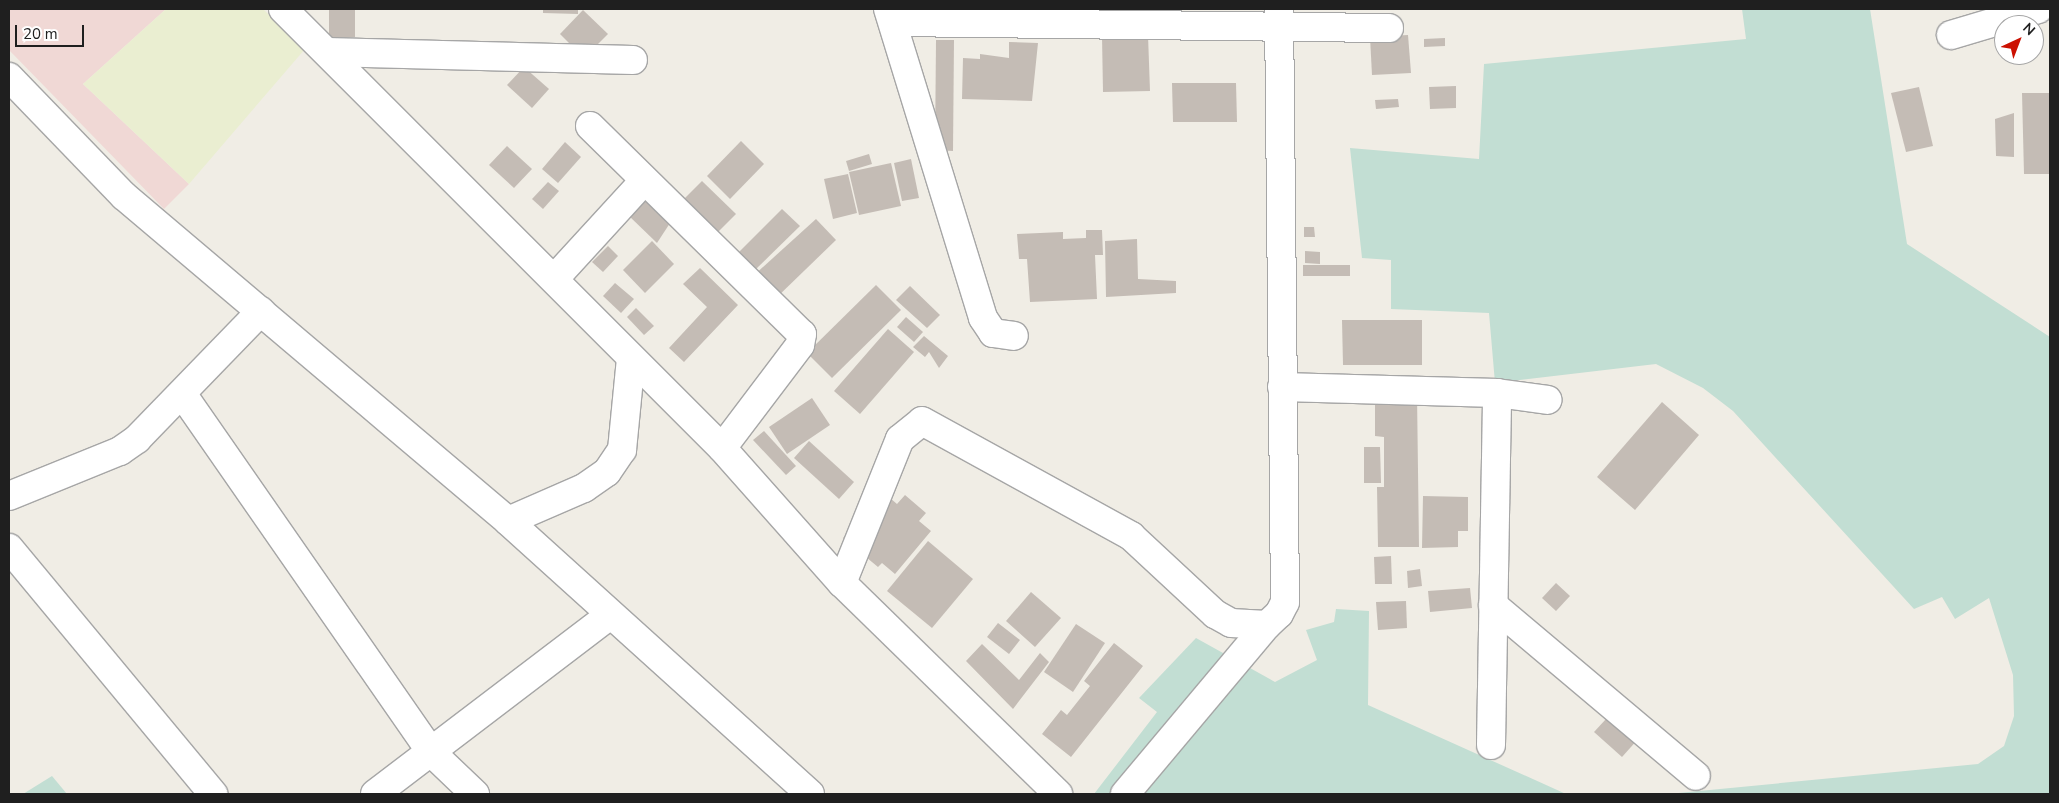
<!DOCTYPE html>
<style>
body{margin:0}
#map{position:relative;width:2059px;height:803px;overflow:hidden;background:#f0ede5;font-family:"Nunito Sans",sans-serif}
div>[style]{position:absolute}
.commercial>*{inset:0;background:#f0d8d5}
.farmland>*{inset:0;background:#eaeed1}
.wetland>*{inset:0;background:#c2ded3}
.building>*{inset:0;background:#c4bcb5}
.roads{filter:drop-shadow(1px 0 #a6a6a6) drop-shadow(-1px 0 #a6a6a6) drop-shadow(0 1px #a6a6a6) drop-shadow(0 -1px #a6a6a6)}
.minor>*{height:28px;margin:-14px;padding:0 14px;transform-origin:14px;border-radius:14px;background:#fff}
span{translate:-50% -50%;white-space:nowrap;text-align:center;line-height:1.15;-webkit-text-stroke:4.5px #fff;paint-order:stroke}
.frame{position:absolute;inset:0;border:10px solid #1f1f1f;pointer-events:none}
.north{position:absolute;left:1994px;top:15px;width:50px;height:50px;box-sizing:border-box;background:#fff;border:1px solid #a5a5a5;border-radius:50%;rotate:43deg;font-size:14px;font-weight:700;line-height:20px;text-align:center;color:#1f1f1f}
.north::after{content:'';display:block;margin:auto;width:18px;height:22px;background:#cc1102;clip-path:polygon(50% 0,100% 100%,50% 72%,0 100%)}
.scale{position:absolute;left:15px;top:25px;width:69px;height:22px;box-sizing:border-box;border:2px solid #1f1f1f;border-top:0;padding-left:6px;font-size:15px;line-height:18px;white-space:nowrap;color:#1f1f1f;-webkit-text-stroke:4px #fff;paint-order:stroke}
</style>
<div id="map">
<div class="commercial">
<i style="clip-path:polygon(9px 9px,166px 9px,83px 84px,189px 184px,164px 209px,9px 50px)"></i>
</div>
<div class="farmland">
<i style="clip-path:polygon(166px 9px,263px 9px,305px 49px,189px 184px,83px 84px)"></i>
</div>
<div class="wetland">
<i style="clip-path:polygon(1742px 9px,1870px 9px,1907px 244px,2050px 337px,2050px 794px,1668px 794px,1978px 764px,2004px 746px,2014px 716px,2013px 675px,1989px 598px,1955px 619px,1942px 597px,1914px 609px,1733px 411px,1703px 388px,1656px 364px,1495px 383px,1489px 313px,1391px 309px,1391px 260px,1362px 258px,1350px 148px,1479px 159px,1484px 64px,1746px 39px)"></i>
<i style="clip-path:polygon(1336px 609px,1369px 611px,1368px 705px,1566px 794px,1094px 794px,1157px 712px,1139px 698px,1196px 638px,1275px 682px,1317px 660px,1306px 630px,1334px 622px)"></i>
<i style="clip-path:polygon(52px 776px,67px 794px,23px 794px)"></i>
</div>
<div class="building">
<i style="clip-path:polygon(329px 9px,355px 9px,355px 37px,329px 37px)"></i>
<i style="clip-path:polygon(543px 9px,578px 9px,578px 14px,543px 13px)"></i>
<i style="clip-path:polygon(583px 10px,608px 34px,584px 58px,560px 34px)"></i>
<i style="clip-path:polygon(1148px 35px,1150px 91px,1103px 92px,1102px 36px)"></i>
<i style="clip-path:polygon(1408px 35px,1411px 73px,1372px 75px,1370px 37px)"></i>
<i style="clip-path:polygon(1445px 38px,1445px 46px,1424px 47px,1424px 39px)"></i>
<i style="clip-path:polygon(936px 40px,954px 40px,953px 151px,935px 150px)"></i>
<i style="clip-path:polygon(1009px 42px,1038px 43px,1032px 101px,962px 99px,963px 58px,980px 59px,980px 54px,1009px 58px)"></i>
<i style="clip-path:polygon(524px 67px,549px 89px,532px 108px,507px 85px)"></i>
<i style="clip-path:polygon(1172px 83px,1236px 83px,1237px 122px,1173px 122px)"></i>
<i style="clip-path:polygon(1456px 86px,1456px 108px,1430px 109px,1429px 87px)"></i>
<i style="clip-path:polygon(1919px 87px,1933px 146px,1906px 152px,1891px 93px)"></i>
<i style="clip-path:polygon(2022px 93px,2050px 93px,2050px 174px,2024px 174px)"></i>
<i style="clip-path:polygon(1398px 99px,1399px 107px,1376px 109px,1375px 100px)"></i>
<i style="clip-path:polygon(2014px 113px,2014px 157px,1996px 156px,1995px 119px)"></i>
<i style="clip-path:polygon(741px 141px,764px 164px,730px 199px,707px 176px)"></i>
<i style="clip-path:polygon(565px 142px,581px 157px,558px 183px,542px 169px)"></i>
<i style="clip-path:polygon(507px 146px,532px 169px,514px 188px,489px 165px)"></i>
<i style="clip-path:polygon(869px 154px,872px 164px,849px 171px,846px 161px)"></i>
<i style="clip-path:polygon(911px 159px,919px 198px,902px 201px,894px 163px)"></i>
<i style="clip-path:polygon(891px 163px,901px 206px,859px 215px,849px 172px)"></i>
<i style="clip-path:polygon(848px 174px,857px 213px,833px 219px,824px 179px)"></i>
<i style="clip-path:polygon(702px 181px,736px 214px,717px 233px,683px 200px)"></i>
<i style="clip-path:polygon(548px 182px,559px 191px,543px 209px,532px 199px)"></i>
<i style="clip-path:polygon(646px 195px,672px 220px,657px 243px,628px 215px)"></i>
<i style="clip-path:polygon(782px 209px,800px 226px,755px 270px,738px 253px)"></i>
<i style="clip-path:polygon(816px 219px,836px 240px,774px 300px,752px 277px)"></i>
<i style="clip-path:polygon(1304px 227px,1314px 227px,1315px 237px,1304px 237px)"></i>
<i style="clip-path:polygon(1086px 230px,1102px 230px,1103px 255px,1095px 255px,1097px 299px,1030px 302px,1027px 259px,1019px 259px,1017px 234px,1063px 232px,1063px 239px,1086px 238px)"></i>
<i style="clip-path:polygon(1137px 239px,1138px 279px,1176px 281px,1176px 293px,1106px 297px,1105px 241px)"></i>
<i style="clip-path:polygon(652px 241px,674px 264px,645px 293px,623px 270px)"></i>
<i style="clip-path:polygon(608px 246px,618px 256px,603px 272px,592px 262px)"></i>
<i style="clip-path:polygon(1305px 251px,1320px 252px,1320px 264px,1305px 263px)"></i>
<i style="clip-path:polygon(1303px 265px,1350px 265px,1350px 276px,1303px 276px)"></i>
<i style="clip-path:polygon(700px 268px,738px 305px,684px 362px,669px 348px,707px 307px,683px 284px)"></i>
<i style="clip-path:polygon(615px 283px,634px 299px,621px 313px,603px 296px)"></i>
<i style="clip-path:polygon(876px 285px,901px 310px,832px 378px,807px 353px)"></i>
<i style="clip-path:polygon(910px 286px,940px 315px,927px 328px,896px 300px)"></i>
<i style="clip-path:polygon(636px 308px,654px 326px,644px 335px,627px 317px)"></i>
<i style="clip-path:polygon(906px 317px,923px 332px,914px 342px,897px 327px)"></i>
<i style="clip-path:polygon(1342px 320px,1422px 320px,1422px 365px,1343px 365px)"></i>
<i style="clip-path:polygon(888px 329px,914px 352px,860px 414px,834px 391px)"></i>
<i style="clip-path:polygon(924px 336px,948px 356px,939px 368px,929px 352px,925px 357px,913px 347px)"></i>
<i style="clip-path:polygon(1417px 394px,1419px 547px,1378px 547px,1377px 487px,1384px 487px,1384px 437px,1375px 436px,1375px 395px)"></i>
<i style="clip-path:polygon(812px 398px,830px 425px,787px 454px,769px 427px)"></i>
<i style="clip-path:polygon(1662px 402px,1699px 435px,1635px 510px,1597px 477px)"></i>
<i style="clip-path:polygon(764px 431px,796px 466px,786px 475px,753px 440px)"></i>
<i style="clip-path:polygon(809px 441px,854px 482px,839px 499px,794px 458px)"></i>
<i style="clip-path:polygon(1364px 447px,1380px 447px,1381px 483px,1364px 483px)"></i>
<i style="clip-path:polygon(883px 492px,897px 504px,905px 495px,926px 513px,919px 521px,931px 531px,895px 574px,882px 563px,878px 567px,843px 538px)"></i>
<i style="clip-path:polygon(1423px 496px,1468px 497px,1468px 531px,1458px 531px,1458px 547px,1422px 548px)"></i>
<i style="clip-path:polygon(928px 541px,973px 579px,932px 628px,887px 591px)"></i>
<i style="clip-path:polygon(1391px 556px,1392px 584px,1375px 584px,1374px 557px)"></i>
<i style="clip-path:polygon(1420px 569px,1422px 586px,1408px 588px,1407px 571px)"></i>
<i style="clip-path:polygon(1556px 583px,1570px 596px,1556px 611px,1542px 598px)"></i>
<i style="clip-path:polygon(1470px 588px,1472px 608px,1430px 612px,1428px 591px)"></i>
<i style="clip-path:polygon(1031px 592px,1061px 618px,1035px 647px,1006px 621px)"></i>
<i style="clip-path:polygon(1406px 601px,1407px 628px,1378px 630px,1376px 602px)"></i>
<i style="clip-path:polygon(998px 623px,1020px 640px,1009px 654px,987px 637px)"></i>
<i style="clip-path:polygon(1076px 624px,1105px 643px,1073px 692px,1044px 672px)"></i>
<i style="clip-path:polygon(1114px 643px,1143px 666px,1071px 757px,1042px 734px,1061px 710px,1067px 715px,1090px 686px,1084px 681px)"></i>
<i style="clip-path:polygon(982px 644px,1019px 680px,1040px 653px,1049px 662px,1013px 709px,966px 661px)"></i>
<i style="clip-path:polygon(1618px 706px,1648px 728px,1622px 757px,1594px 732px)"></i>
</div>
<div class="roads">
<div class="minor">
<i style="left:283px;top:9px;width:621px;rotate:45deg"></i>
<i style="left:722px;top:448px;width:181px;rotate:48.4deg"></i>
<i style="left:842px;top:583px;width:302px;rotate:44.3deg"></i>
<i style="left:888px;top:9px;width:323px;rotate:72.9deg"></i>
<i style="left:983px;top:318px;width:18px;rotate:56deg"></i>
<i style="left:993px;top:333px;width:21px;rotate:8deg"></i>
<i style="left:894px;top:22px;width:495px;rotate:0.7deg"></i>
<i style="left:1951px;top:35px;width:91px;rotate:-16.6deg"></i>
<i style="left:327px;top:52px;width:306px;rotate:1.5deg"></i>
<i style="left:9px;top:77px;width:165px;rotate:46deg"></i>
<i style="left:124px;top:196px;width:503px;rotate:40.24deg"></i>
<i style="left:508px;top:521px;width:407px;rotate:42.1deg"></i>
<i style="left:590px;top:126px;width:297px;rotate:44.5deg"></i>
<i style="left:802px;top:334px;width:11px;rotate:100deg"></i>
<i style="left:800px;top:345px;width:129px;rotate:127.1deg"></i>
<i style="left:555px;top:278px;width:130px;rotate:-47.5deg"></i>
<i style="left:1282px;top:387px;width:215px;rotate:1.6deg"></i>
<i style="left:1497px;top:393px;width:51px;rotate:7.8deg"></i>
<i style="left:183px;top:395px;width:435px;rotate:55.2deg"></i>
<i style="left:431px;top:752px;width:61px;rotate:43.7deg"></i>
<i style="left:9px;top:496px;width:120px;rotate:-22.1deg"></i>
<i style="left:120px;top:451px;width:21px;rotate:-35deg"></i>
<i style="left:137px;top:439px;width:178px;rotate:-45.9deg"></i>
<i style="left:508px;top:521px;width:83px;rotate:-23.5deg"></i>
<i style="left:584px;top:488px;width:28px;rotate:-35deg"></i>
<i style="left:607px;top:472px;width:27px;rotate:-56deg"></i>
<i style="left:622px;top:450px;width:91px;rotate:-84.4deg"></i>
<i style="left:9px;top:548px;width:320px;rotate:50.3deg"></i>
<i style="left:842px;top:583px;width:155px;rotate:-68.1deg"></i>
<i style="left:900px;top:439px;width:28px;rotate:-39deg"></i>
<i style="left:922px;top:421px;width:239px;rotate:28.8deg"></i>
<i style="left:1131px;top:536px;width:115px;rotate:42.9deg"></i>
<i style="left:1215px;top:614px;width:18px;rotate:29deg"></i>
<i style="left:1231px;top:623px;width:36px;rotate:3deg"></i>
<i style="left:1267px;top:625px;width:16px;rotate:-43deg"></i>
<i style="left:1279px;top:614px;width:13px;rotate:-63deg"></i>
<i style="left:1285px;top:602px;width:593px;rotate:-90.58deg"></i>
<i style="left:1493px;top:605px;width:265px;rotate:40.1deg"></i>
<i style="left:1491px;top:745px;width:352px;rotate:-89deg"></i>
<i style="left:375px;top:794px;width:294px;rotate:-37.3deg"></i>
<i style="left:1125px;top:794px;width:221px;rotate:-50deg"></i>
</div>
</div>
<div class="frame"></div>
<div class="north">N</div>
<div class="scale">20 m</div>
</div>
